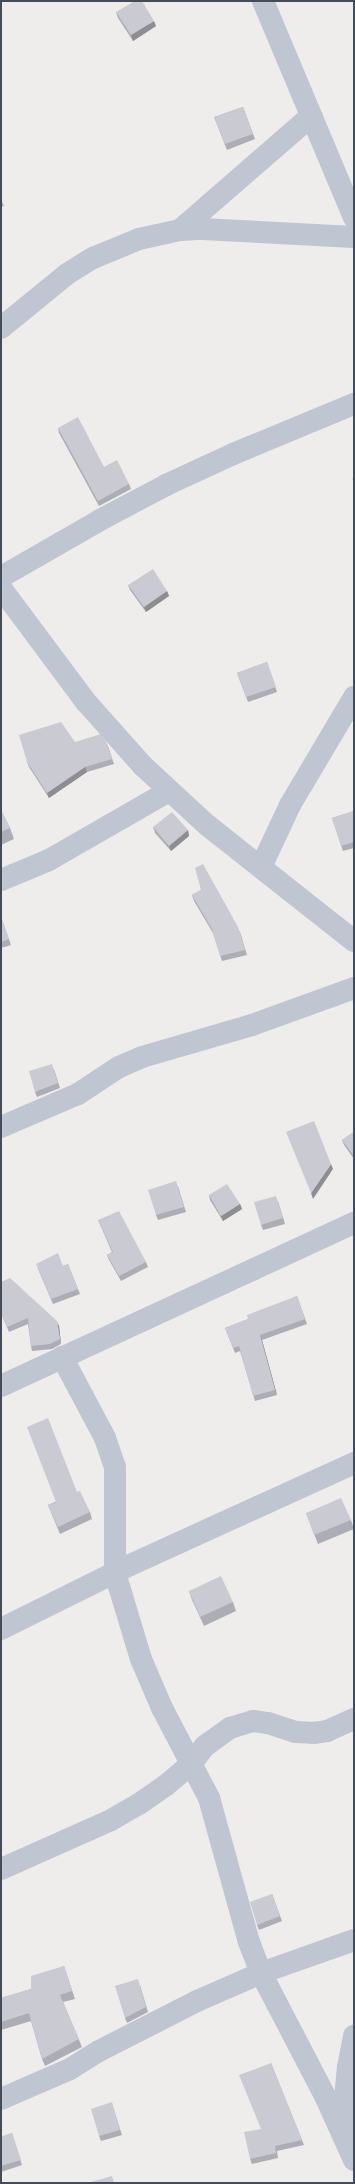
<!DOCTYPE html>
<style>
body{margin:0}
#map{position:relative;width:355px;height:2184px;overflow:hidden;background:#efecec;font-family:Figtree,sans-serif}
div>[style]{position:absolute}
.minor>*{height:22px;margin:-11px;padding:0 11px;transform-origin:11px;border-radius:11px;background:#bfc5d1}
.wall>*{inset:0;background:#adaeb5}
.shaded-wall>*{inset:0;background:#8d8d93}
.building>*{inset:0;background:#c9cad2}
span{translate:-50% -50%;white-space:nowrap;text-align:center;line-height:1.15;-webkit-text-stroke:3px #fff;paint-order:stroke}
.frame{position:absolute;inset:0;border:2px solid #454c59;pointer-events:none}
</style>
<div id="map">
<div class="minor">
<i style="left:263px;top:1px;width:235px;rotate:67.2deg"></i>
<i style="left:180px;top:230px;width:174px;rotate:-41deg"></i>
<i style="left:1px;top:328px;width:85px;rotate:-39.3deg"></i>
<i style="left:67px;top:274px;width:31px;rotate:-32deg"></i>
<i style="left:93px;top:258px;width:50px;rotate:-22.4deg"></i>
<i style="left:139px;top:239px;width:42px;rotate:-12.4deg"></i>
<i style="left:180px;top:230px;width:22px;rotate:-3deg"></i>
<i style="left:202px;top:229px;width:152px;rotate:3deg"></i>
<i style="left:1px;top:577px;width:114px;rotate:-29.9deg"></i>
<i style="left:100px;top:520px;width:75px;rotate:-27.9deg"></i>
<i style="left:166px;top:485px;width:74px;rotate:-24.8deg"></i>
<i style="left:233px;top:454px;width:131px;rotate:-22.5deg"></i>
<i style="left:1px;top:588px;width:142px;rotate:53.3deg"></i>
<i style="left:86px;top:702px;width:86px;rotate:48.3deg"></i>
<i style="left:143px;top:766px;width:87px;rotate:42.7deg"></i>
<i style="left:207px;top:825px;width:187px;rotate:38.3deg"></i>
<i style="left:261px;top:867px;width:68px;rotate:-64.9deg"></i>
<i style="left:290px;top:805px;width:126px;rotate:-59.3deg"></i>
<i style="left:1px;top:880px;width:52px;rotate:-22.6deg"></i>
<i style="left:49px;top:860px;width:138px;rotate:-29.9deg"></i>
<i style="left:1px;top:1127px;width:84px;rotate:-23.2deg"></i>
<i style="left:78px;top:1094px;width:49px;rotate:-33.4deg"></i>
<i style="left:119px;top:1067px;width:25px;rotate:-23deg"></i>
<i style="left:142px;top:1057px;width:115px;rotate:-16.2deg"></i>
<i style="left:252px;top:1025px;width:109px;rotate:-19.9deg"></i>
<i style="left:62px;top:1357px;width:92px;rotate:62deg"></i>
<i style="left:105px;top:1438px;width:31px;rotate:71deg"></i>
<i style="left:115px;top:1467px;width:106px;rotate:90deg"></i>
<i style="left:115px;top:1573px;width:90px;rotate:73.2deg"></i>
<i style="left:141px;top:1659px;width:53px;rotate:66.8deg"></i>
<i style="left:162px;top:1708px;width:102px;rotate:62.4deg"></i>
<i style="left:209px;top:1798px;width:149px;rotate:74.5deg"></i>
<i style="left:249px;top:1942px;width:33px;rotate:69deg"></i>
<i style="left:261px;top:1973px;width:141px;rotate:62.5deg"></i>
<i style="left:326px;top:2098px;width:68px;rotate:65.7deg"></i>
<i style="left:1px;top:1386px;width:389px;rotate:-24.8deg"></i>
<i style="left:1px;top:1629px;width:142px;rotate:-26.4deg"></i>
<i style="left:128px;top:1566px;width:248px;rotate:-24.5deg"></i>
<i style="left:1px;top:1869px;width:120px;rotate:-24deg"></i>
<i style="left:111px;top:1820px;width:32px;rotate:-30deg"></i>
<i style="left:139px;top:1804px;width:32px;rotate:-35deg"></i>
<i style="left:165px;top:1786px;width:35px;rotate:-40deg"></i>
<i style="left:192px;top:1763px;width:21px;rotate:-53deg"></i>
<i style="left:205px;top:1746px;width:31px;rotate:-36deg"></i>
<i style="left:230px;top:1728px;width:24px;rotate:-17deg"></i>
<i style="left:253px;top:1721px;width:15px;rotate:8deg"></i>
<i style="left:268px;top:1723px;width:29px;rotate:18deg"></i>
<i style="left:296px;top:1732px;width:17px;rotate:3deg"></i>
<i style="left:313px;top:1733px;width:14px;rotate:-8deg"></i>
<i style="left:327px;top:1731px;width:30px;rotate:-24deg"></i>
<i style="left:1px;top:2099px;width:75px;rotate:-23.5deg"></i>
<i style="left:70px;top:2069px;width:34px;rotate:-32deg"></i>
<i style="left:99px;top:2051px;width:110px;rotate:-27deg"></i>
<i style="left:197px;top:2001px;width:70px;rotate:-23.6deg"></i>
<i style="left:261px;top:1973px;width:99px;rotate:-19.5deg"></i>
<i style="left:342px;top:2130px;width:63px;rotate:-84.6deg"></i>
<i style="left:348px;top:2067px;width:32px;rotate:-79deg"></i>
</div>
<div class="wall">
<i style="clip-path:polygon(116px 12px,156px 26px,133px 41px,118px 18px)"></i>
<i style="clip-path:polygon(243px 107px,255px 139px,227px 150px,214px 117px)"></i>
<i style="clip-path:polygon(1px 199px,4px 206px,1px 207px)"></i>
<i style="clip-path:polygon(58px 428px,104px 467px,129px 484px,131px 489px,99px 506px,59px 433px)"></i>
<i style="clip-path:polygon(128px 585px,167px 591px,169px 596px,146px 612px,130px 590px)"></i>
<i style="clip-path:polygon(267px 662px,277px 692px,248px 702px,237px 673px)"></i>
<i style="clip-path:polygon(75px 742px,108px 746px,114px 764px,87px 772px,49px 798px,29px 767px,27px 762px)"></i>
<i style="clip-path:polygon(1px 810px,10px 828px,14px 839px,1px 845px)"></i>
<i style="clip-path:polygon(354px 811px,354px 848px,343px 851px,332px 818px)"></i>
<i style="clip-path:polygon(153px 827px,188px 830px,189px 836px,171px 851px,155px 833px)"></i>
<i style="clip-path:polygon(201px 890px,240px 932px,247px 955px,222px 961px,213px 933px,194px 901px,192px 895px)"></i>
<i style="clip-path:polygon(1px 917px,11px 945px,1px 948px)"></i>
<i style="clip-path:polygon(54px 1069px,60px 1088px,37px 1097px,35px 1092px)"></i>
<i style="clip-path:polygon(354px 1132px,354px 1159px,344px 1145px,342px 1140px)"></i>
<i style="clip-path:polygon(178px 1186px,186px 1212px,158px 1220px,156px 1215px)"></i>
<i style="clip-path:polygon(209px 1195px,240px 1204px,242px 1209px,223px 1221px,210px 1200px)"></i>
<i style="clip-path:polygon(278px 1201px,285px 1224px,263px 1230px,261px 1225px)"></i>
<i style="clip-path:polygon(98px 1220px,146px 1262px,148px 1267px,121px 1281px,109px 1260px,107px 1255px,112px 1252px)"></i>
<i style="clip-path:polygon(68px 1264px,80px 1294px,53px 1304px,38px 1269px,63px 1266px)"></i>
<i style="clip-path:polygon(1px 1282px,59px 1326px,61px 1344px,52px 1349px,32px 1351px,31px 1346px,28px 1324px,9px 1332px,1px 1313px)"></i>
<i style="clip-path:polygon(297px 1296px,307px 1324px,262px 1340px,277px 1395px,255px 1401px,240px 1351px,235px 1353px,225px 1328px,248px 1319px)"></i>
<i style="clip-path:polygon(77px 1492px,90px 1512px,92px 1519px,60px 1534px,48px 1505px)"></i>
<i style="clip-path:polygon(306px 1513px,351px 1520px,354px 1529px,318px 1544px)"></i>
<i style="clip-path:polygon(189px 1591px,233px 1602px,236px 1611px,204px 1626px,192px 1600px)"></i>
<i style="clip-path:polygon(272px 1894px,282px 1921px,259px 1930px,257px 1925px)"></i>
<i style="clip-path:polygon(64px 1966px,75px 1999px,63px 2002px,82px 2047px,45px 2066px,42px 2059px,31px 2021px,1px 2030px,1px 1998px,31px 1989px)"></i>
<i style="clip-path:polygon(140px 1985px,148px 2012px,127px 2023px,125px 2018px)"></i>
<i style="clip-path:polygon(271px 2063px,304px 2145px,277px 2151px,278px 2158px,252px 2164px,250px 2159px,261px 2129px)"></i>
<i style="clip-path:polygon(113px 2107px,122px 2135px,101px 2141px,99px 2136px)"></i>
<i style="clip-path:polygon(12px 2133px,22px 2165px,1px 2172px,1px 2137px)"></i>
</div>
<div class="shaded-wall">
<i style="clip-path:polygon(154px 21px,156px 26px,133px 41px,131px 35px)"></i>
<i style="clip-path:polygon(167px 591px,169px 596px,146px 612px,144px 607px)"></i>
<i style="clip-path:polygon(85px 767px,87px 772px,49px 798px,47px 793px)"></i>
<i style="clip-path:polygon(188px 830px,189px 836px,171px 851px,169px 846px)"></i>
<i style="clip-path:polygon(331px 1164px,333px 1169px,313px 1199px,311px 1193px)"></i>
<i style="clip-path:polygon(240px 1204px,242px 1209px,223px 1221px,221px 1216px)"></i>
<i style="clip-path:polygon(57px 1321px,59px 1326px,61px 1344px,60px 1339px)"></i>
<i style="clip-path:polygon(260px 1335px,262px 1340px,277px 1395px,275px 1390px)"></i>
</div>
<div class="building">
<i style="clip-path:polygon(135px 1px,142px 1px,154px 21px,131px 35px,116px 12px)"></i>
<i style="clip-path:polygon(243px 107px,253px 134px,225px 144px,214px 117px)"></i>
<i style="clip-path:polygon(78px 417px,104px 467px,117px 460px,129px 484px,98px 501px,58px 428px)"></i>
<i style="clip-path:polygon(352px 478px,354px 478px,354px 483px)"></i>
<i style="clip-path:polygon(153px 569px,167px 591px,144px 607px,128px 585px)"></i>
<i style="clip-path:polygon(267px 662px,276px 687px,246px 697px,237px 673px)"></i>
<i style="clip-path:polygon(61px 722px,75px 742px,101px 734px,106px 741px,112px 759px,85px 767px,47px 793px,27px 762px,19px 735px)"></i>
<i style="clip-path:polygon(1px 810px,10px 828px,1px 832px)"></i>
<i style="clip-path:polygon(354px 811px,354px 842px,341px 846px,332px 818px)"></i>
<i style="clip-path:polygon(172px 812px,188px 830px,169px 846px,153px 827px)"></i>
<i style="clip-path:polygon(203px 864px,238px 927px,245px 950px,220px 956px,212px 929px,192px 895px,201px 890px,195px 868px)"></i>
<i style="clip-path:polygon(1px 917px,9px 939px,1px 942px)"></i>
<i style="clip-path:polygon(52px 1064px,58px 1083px,35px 1092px,29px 1071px)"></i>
<i style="clip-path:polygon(314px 1121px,331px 1164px,311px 1193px,286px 1132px)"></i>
<i style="clip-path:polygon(354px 1132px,354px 1156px,342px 1140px)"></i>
<i style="clip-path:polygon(176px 1181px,184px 1207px,156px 1215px,148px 1190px)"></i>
<i style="clip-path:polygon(227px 1184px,240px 1204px,221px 1216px,209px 1195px)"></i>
<i style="clip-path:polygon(276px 1196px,283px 1218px,261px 1225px,254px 1202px)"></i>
<i style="clip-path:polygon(119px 1211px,146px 1262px,119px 1276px,107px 1255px,113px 1252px,98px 1220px)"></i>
<i style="clip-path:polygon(58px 1253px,63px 1266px,68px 1264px,78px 1289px,51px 1299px,36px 1264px)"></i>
<i style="clip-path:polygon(10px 1278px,57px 1321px,60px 1339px,50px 1344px,31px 1346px,28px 1318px,7px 1327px,1px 1312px,1px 1282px)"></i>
<i style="clip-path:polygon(297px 1296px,305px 1319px,260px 1335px,275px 1390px,253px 1396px,239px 1346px,233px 1348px,225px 1328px,248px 1319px,247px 1315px)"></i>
<i style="clip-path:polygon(48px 1418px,77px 1492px,80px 1491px,90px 1512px,58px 1527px,48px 1505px,56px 1502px,27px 1427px)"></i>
<i style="clip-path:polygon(341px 1498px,351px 1520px,314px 1535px,306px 1513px)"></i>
<i style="clip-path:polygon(221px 1576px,233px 1602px,200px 1617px,189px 1591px)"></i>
<i style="clip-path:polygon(272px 1894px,280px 1916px,257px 1925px,250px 1902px)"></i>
<i style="clip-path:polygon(64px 1966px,72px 1991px,60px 1995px,79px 2039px,42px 2059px,29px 2013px,1px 2022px,1px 1998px,31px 1989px,31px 1976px)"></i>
<i style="clip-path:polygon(138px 1979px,146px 2007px,125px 2018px,115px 1986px)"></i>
<i style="clip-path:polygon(271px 2063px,302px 2140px,275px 2146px,276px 2153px,250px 2159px,244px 2132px,261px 2129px,239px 2075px)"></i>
<i style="clip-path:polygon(112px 2102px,120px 2130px,99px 2136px,91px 2109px)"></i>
<i style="clip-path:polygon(12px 2133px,21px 2160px,1px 2166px,1px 2137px)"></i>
<i style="clip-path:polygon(112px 2176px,114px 2183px,91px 2183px,91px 2182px)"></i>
</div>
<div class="frame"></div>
</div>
